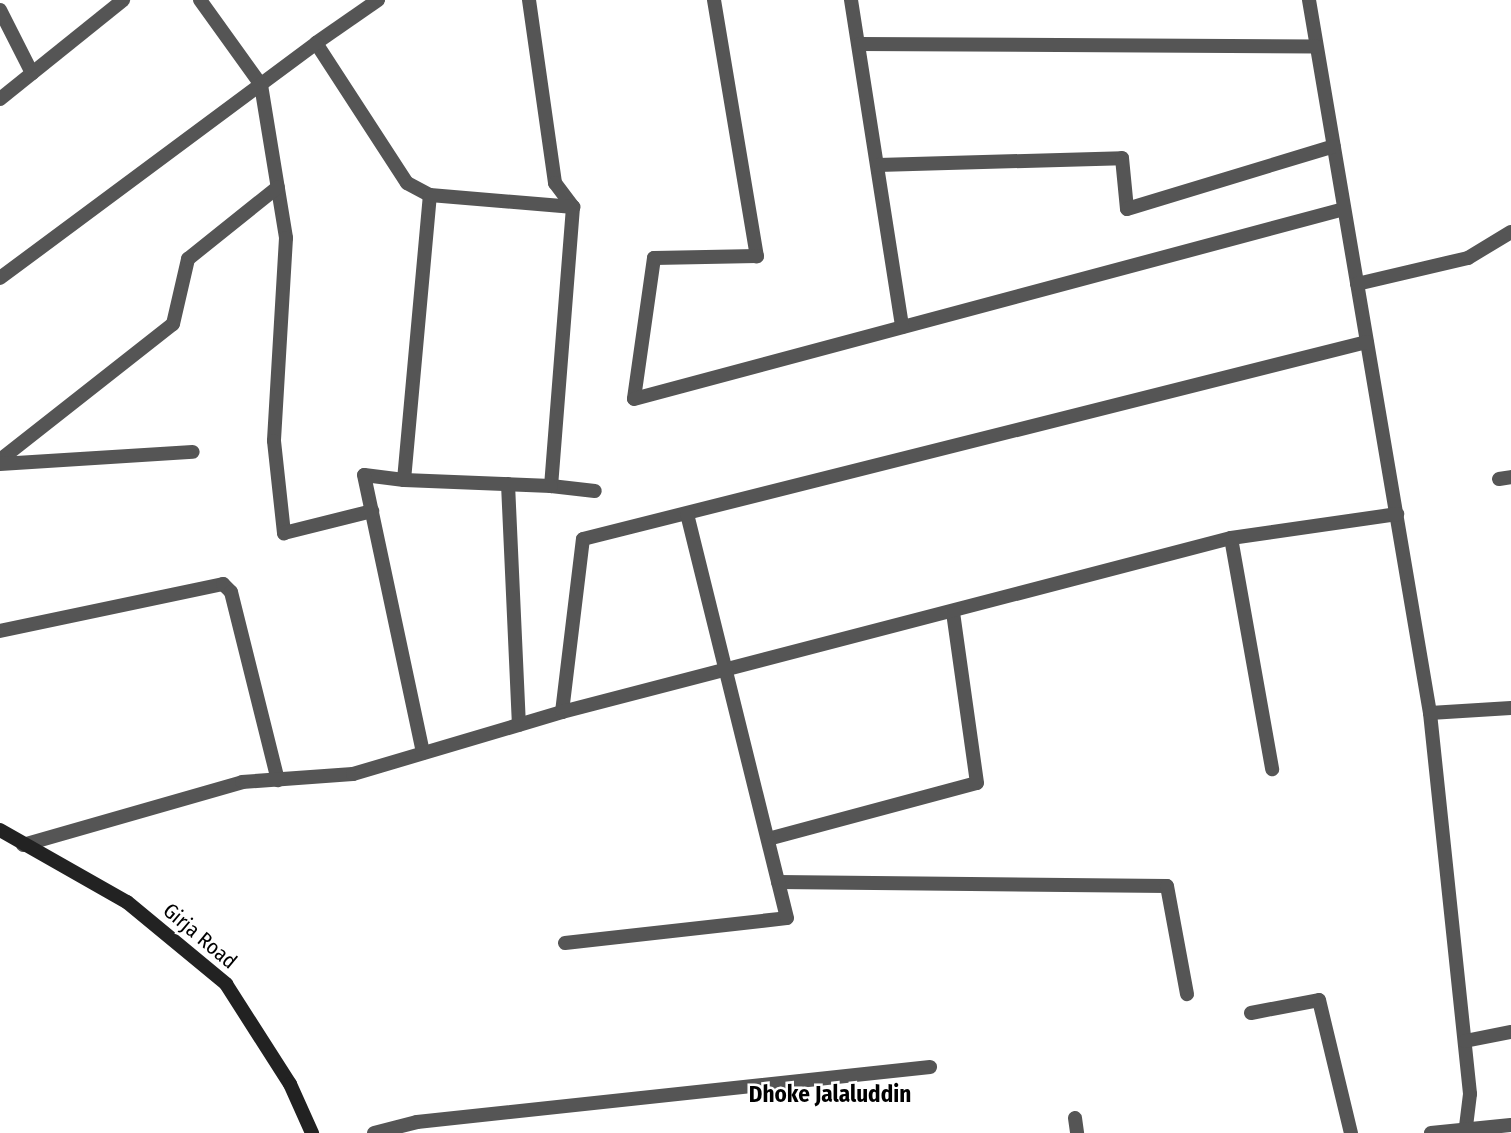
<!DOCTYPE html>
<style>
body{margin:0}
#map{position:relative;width:1511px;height:1133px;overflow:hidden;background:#fff;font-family:"Fira Sans Condensed",sans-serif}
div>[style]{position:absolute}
.minor>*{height:14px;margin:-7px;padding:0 7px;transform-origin:7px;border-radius:7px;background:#555}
.secondary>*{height:14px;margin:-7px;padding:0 7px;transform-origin:7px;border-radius:7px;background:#222}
span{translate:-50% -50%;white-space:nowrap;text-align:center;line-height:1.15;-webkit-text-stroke:5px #fff;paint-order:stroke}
.street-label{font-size:21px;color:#000}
.neighbourhood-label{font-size:23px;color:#000;font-weight:700}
</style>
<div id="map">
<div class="minor">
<i style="left:200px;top:0;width:105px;rotate:54.3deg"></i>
<i style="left:261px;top:85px;width:155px;rotate:80.7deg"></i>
<i style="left:286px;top:238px;width:203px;rotate:93.4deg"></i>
<i style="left:274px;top:441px;width:93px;rotate:83.8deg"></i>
<i style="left:284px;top:533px;width:91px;rotate:-14deg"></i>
<i style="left:378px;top:0;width:75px;rotate:145.3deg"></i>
<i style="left:316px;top:43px;width:167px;rotate:57deg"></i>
<i style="left:407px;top:183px;width:26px;rotate:28deg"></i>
<i style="left:529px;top:0;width:185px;rotate:81.9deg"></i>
<i style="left:555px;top:183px;width:30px;rotate:53deg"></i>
<i style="left:573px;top:207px;width:280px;rotate:94.5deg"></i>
<i style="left:551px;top:486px;width:44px;rotate:6.5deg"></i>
<i style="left:714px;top:0;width:260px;rotate:80.5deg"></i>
<i style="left:757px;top:256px;width:103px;rotate:178.9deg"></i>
<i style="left:654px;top:258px;width:142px;rotate:98.1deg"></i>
<i style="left:634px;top:399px;width:735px;rotate:-14.98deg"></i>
<i style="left:851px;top:0;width:331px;rotate:81.1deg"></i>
<i style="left:1309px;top:0;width:723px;rotate:80.37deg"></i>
<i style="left:1430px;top:713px;width:383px;rotate:84deg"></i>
<i style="left:1470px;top:1094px;width:39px;rotate:97deg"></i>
<i style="left:0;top:10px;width:71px;rotate:63.1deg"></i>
<i style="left:859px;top:44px;width:457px;rotate:0.3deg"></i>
<i style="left:0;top:99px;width:158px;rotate:-38.8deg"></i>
<i style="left:878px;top:165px;width:244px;rotate:-1.6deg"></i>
<i style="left:1122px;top:158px;width:51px;rotate:84.4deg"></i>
<i style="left:1127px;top:209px;width:216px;rotate:-16.9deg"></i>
<i style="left:0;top:278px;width:394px;rotate:-36.6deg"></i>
<i style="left:1357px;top:284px;width:114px;rotate:-13.2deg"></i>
<i style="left:1468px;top:258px;width:50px;rotate:-31.2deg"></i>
<i style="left:0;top:460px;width:220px;rotate:-38.2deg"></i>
<i style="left:173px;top:324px;width:67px;rotate:-77deg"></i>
<i style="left:188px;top:259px;width:115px;rotate:-38.7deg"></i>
<i style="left:0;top:464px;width:193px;rotate:-3.6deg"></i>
<i style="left:1499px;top:479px;width:12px;rotate:-9deg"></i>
<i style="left:404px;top:480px;width:40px;rotate:-172.9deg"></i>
<i style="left:364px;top:475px;width:284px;rotate:78deg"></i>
<i style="left:508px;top:484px;width:241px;rotate:87.4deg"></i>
<i style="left:551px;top:486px;width:147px;rotate:-177.7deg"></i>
<i style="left:404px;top:480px;width:286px;rotate:-84.8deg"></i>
<i style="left:430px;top:195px;width:144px;rotate:4.8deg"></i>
<i style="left:1231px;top:538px;width:235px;rotate:79.9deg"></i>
<i style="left:0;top:631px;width:228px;rotate:-11.9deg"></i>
<i style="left:223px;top:584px;width:11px;rotate:45deg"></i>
<i style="left:231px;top:592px;width:194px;rotate:76deg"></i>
<i style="left:562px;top:712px;width:174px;rotate:-83.1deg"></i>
<i style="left:583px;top:539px;width:808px;rotate:-14.11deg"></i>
<i style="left:1430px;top:713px;width:81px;rotate:-3.5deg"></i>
<i style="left:768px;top:839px;width:216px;rotate:-15deg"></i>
<i style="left:977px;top:783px;width:173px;rotate:-98deg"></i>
<i style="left:23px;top:845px;width:228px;rotate:-16deg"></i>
<i style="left:242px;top:782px;width:111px;rotate:-4.1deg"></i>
<i style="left:353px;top:774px;width:218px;rotate:-16.5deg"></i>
<i style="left:562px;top:712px;width:691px;rotate:-14.58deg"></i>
<i style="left:1231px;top:538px;width:168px;rotate:-8.2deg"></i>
<i style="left:778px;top:882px;width:389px;rotate:0.6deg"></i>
<i style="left:1167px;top:886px;width:110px;rotate:79.5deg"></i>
<i style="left:565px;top:943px;width:223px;rotate:-6.4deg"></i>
<i style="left:787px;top:918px;width:416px;rotate:-103.9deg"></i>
<i style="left:1251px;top:1013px;width:69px;rotate:-10.8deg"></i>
<i style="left:1319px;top:1000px;width:137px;rotate:76.5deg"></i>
<i style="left:1465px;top:1041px;width:47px;rotate:-11.1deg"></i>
<i style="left:1075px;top:1118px;width:15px;rotate:82deg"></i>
<i style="left:374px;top:1133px;width:44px;rotate:-14.3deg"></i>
<i style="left:417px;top:1122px;width:516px;rotate:-6.12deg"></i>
<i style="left:1431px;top:1133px;width:80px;rotate:-5.7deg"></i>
</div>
<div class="secondary">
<i style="left:0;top:830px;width:146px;rotate:29.6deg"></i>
<i style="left:127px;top:902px;width:129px;rotate:39.6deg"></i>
<i style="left:226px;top:984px;width:119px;rotate:57.4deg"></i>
<i style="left:290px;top:1084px;width:54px;rotate:65.8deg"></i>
</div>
<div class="street-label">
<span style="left:200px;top:936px;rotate:40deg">Girja Road</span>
</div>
<div class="neighbourhood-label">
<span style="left:830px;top:1094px">Dhoke Jalaluddin</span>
</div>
</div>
